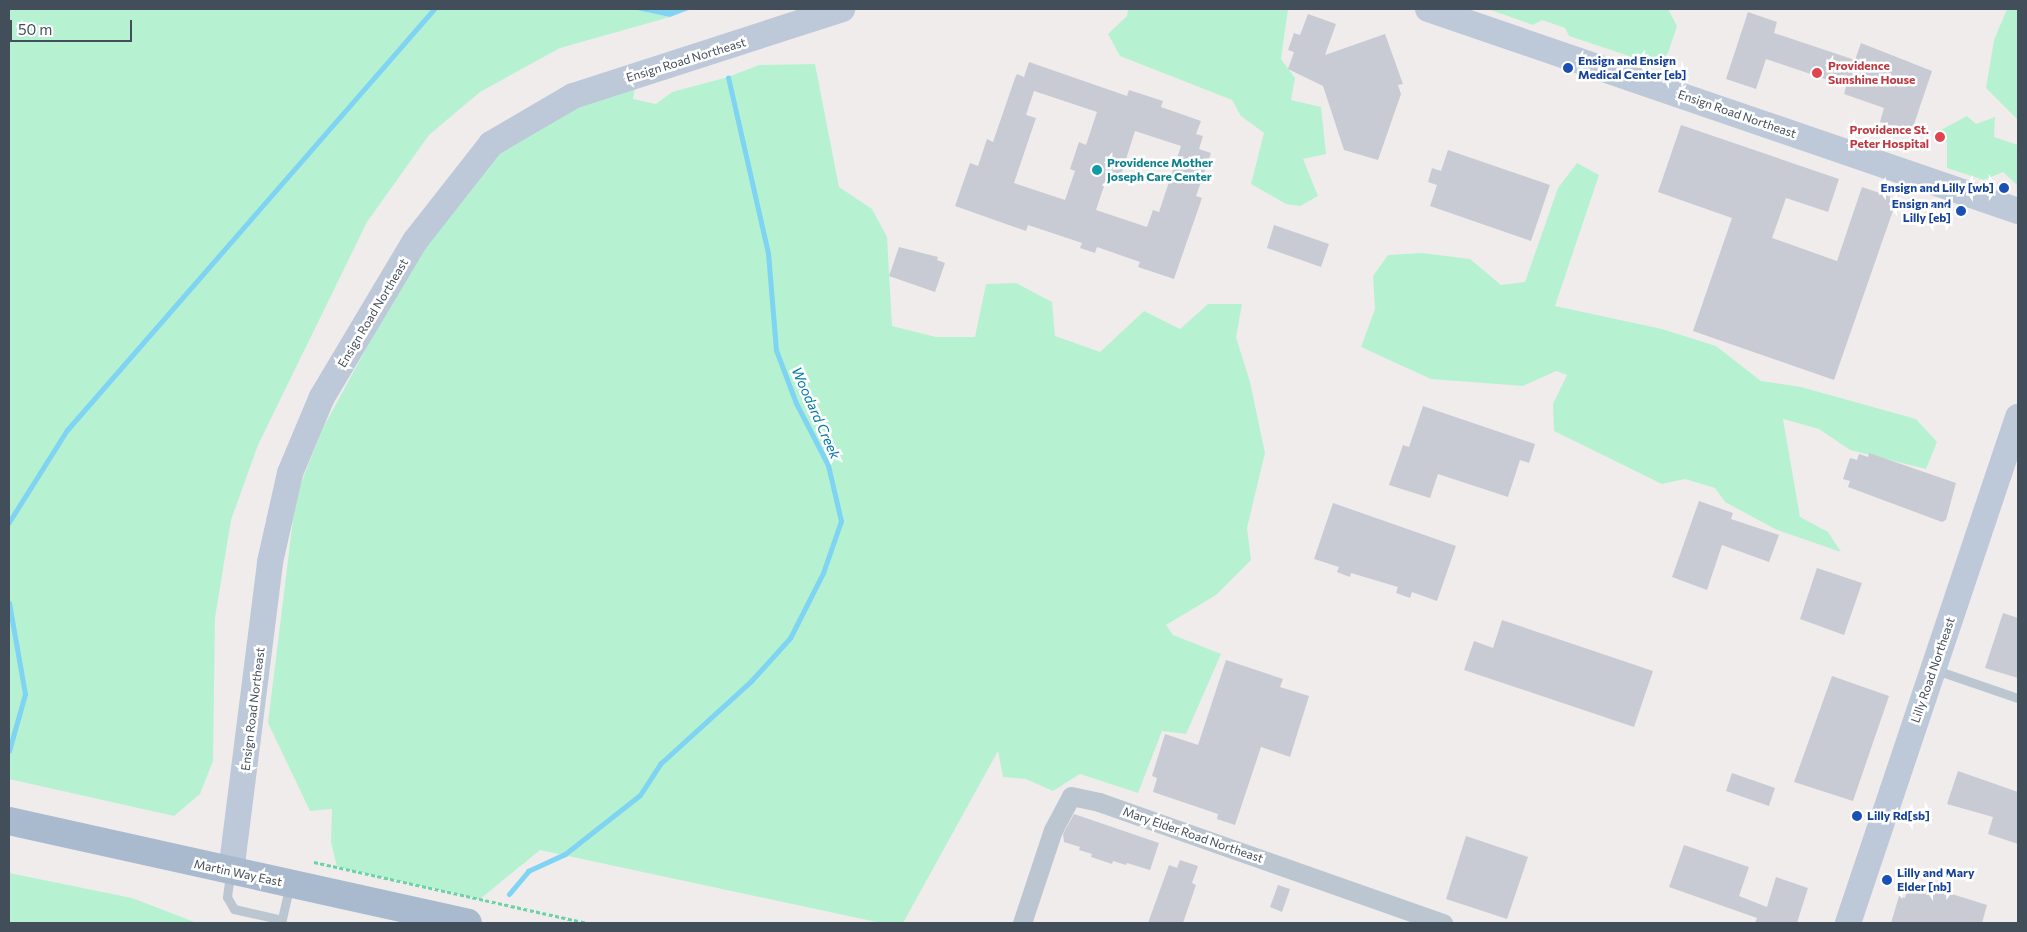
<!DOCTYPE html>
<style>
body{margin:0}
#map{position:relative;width:2027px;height:932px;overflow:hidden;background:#f0ecec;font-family:Commissioner,sans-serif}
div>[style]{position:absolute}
.green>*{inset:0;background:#b6f2d1}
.water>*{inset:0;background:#7fd3f3}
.stream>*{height:5px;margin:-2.5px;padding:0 2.5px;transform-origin:2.5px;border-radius:2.5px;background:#7fd3f3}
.building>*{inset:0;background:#c8cbd3}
.path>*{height:3px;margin-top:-1.5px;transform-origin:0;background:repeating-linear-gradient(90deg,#6bd3a7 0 4px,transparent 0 6.5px)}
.lane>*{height:9px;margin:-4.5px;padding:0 4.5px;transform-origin:4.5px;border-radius:4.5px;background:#bbc6d0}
.street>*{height:19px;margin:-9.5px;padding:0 9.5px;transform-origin:9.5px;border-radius:9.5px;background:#bbc6d0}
.secondary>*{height:26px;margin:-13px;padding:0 13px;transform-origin:13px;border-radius:13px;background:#bdc8d8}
.primary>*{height:28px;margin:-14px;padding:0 14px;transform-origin:14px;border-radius:14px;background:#a9b9ce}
.dots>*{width:14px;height:14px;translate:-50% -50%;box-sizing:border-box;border:2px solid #fff;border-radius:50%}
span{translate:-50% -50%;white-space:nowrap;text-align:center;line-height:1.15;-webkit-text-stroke:5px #fff;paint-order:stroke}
.street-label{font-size:12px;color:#434e5b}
.transit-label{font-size:12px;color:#164399;font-weight:700}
.left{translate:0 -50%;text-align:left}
.right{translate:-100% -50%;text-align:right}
.health-label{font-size:12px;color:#be3a42;font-weight:700}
.culture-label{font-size:12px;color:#0d838f;font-weight:700}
.water-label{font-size:14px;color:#017aa9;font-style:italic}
.frame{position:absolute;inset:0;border:10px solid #434e5b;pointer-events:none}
.scale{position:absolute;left:10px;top:20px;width:122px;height:22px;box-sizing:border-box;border:2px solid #434e5b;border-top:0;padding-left:6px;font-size:15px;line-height:18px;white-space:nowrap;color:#434e5b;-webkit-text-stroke:4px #fff;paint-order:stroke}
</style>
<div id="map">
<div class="green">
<i style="clip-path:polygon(9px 9px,632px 9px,670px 17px,560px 48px,480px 92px,429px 135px,367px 222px,258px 445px,231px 520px,215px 618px,213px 761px,200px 794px,174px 816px,9px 779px)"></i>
<i style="clip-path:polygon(1128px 9px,1288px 9px,1281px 59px,1295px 78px,1291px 100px,1321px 107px,1326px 154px,1303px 159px,1318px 196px,1300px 206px,1286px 204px,1251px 184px,1264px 133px,1241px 116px,1232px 100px,1120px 56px,1108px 34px,1127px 16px)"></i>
<i style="clip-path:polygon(1488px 9px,1668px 9px,1677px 26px,1668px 53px,1656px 65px,1569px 36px,1565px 28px,1542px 20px,1533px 25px)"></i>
<i style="clip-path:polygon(2007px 9px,2018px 9px,2018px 120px,1986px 88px,1994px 40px)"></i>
<i style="clip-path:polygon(815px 64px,839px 187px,872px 209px,887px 237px,892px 326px,936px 337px,975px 337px,986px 284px,1016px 283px,1052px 302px,1055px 336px,1100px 352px,1144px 311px,1180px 329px,1208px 304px,1242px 304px,1236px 337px,1250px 382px,1265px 453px,1247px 528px,1251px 560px,1216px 595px,1166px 625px,1173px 635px,1221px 654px,1186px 734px,1162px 731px,1138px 793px,1080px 774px,1053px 791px,1026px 779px,1003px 777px,998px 751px,903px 923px,881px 923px,540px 850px,480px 899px,337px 867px,331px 842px,332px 809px,310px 811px,268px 723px,296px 495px,323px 428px,424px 242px,494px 152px,566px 106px,636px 81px,633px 99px,656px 104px,672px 92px,728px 77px,759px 65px)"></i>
<i style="clip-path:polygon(1967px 116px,1976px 124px,1995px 117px,1994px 137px,2018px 145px,2018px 186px,2003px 172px,1984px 180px,1947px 168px,1947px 143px,1941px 130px)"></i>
<i style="clip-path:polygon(1577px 163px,1599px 175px,1555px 306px,1662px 329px,1716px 346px,1761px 381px,1801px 387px,1916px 419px,1937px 442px,1926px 469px,1850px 450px,1819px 429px,1783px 419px,1800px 517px,1828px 532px,1841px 552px,1777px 530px,1725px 502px,1715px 488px,1685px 479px,1662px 484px,1554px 431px,1553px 404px,1567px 375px,1556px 371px,1523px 386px,1431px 379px,1361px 347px,1375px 309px,1373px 276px,1388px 255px,1422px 253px,1470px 259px,1501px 285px,1525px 282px,1558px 188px)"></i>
<i style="clip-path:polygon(9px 873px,132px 898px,197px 923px,9px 923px)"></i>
</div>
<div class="water">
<i style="clip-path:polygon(632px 9px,691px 9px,670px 17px)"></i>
</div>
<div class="stream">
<i style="left:9px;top:522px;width:109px;rotate:-57.8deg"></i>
<i style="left:67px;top:430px;width:559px;rotate:-48.92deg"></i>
<i style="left:9px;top:603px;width:92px;rotate:80deg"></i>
<i style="left:25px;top:694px;width:59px;rotate:105.7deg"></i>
<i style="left:509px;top:894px;width:30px;rotate:-50deg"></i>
<i style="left:528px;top:871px;width:41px;rotate:-24.7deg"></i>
<i style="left:565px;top:854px;width:95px;rotate:-38.2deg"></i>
<i style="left:640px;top:795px;width:38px;rotate:-57deg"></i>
<i style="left:661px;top:763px;width:122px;rotate:-42.3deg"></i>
<i style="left:751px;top:681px;width:58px;rotate:-47.8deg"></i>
<i style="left:790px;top:638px;width:73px;rotate:-63.1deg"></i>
<i style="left:823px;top:573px;width:55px;rotate:-70.9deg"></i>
<i style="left:841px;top:521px;width:57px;rotate:-103.1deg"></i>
<i style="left:828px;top:465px;width:70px;rotate:-117.3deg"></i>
<i style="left:796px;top:403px;width:57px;rotate:-110.7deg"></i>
<i style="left:776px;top:350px;width:97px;rotate:-94.7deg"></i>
<i style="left:768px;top:253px;width:180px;rotate:-102.8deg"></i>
</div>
<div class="building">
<i style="clip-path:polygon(1748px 12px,1777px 22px,1774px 33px,1855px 60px,1861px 43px,1932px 71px,1911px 133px,1880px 122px,1884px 108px,1844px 94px,1846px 86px,1766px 59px,1756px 89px,1726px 79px)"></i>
<i style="clip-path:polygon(1308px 14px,1336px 24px,1325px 55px,1385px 34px,1403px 84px,1398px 85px,1401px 94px,1378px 160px,1344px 150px,1323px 86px,1288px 69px,1294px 52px,1288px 50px,1294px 33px,1300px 35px)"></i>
<i style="clip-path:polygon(evenodd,1029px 62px,1127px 96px,1129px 90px,1163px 101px,1161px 107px,1201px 121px,1196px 134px,1203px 136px,1199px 149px,1211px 153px,1196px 196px,1202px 198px,1174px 279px,1138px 267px,1140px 262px,1097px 247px,1095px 253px,1080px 248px,1082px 243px,1028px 225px,1026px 231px,955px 206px,970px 163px,978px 166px,987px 139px,993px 142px,1015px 78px,1017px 74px,1024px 77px,1029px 62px,1034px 91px,1097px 112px,1086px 145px,1079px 142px,1070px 169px,1075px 171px,1065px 200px,1014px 183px,1036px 118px,1026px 115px,1034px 91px,1029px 62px,1135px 131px,1181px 146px,1159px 212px,1153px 210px,1147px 227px,1096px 210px,1107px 177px,1119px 181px,1135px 131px)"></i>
<i style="clip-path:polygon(1681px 125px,1839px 179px,1828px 212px,1786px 198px,1772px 238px,1837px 261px,1862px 187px,1897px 199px,1834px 380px,1693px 331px,1732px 218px,1658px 192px)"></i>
<i style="clip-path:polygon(1448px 150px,1550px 185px,1531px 241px,1430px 206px,1437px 185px,1428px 182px,1432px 168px,1441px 171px)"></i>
<i style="clip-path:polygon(1274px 225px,1329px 244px,1321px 267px,1267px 248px)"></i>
<i style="clip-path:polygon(899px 247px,938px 257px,937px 260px,945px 263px,935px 292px,889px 276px)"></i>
<i style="clip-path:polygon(1423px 406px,1535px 444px,1529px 463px,1520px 460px,1508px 497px,1438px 474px,1430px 498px,1389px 485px,1403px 445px,1409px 447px)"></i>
<i style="clip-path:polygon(1869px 453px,1956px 483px,1946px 520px,1942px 522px,1848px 487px,1850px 481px,1843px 479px,1850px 458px,1857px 460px,1859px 454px,1868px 457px)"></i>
<i style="clip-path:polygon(1699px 501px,1733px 513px,1731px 519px,1779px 535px,1769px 562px,1722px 545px,1707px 590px,1672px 577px)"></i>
<i style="clip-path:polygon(1333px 503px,1456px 546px,1437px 601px,1412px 592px,1410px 598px,1396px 593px,1398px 587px,1351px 573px,1350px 577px,1337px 572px,1339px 567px,1314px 559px)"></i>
<i style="clip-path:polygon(1817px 568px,1862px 583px,1844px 635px,1800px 619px)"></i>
<i style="clip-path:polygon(2003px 613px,2018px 618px,2018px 678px,1985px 668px)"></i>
<i style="clip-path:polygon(1502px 620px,1653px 671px,1634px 727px,1464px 670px,1474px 641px,1493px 648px)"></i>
<i style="clip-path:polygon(1226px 660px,1283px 679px,1280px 687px,1309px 696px,1290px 757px,1261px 747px,1235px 825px,1217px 819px,1218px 814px,1153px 792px,1157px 778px,1152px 776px,1165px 734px,1198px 745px)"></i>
<i style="clip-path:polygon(1832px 676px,1889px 696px,1853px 801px,1794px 782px)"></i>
<i style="clip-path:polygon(1958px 771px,2018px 792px,2018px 844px,1988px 834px,1993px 817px,1947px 804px)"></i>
<i style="clip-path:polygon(1732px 773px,1775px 788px,1769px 806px,1726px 791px)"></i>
<i style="clip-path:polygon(1074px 814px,1159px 843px,1150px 870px,1127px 863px,1126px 865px,1113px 861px,1112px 864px,1091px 857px,1092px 854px,1079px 850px,1080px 847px,1064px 842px,1063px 834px)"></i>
<i style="clip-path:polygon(1466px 836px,1528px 857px,1507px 919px,1446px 899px)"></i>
<i style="clip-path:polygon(1684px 845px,1749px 867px,1739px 896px,1767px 907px,1776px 877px,1808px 888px,1797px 923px,1755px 923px,1757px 918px,1669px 887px)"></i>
<i style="clip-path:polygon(1180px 860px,1198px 866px,1192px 883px,1196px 885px,1183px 923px,1148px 923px,1169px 865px,1177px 868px)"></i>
<i style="clip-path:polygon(1920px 884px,1987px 905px,1982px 923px,1891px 923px,1899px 896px,1905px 898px,1908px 887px,1918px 890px)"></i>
<i style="clip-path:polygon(1278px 885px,1290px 889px,1282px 912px,1270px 907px)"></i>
</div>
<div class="path">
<i style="left:314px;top:862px;width:280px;rotate:12.6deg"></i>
</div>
<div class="lane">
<i style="left:1936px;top:670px;width:87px;rotate:18.9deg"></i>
<i style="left:230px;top:875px;width:22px;rotate:98deg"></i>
<i style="left:227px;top:897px;width:14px;rotate:60deg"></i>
<i style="left:234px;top:909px;width:49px;rotate:12.9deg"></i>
<i style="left:281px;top:923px;width:37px;rotate:-77deg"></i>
</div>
<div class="street">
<i style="left:1022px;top:923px;width:98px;rotate:-71.6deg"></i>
<i style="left:1053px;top:830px;width:38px;rotate:-62deg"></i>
<i style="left:1071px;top:796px;width:29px;rotate:12deg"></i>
<i style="left:1099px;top:802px;width:365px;rotate:19.4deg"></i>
</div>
<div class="secondary">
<i style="left:1428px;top:9px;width:624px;rotate:18.9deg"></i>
<i style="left:231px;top:872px;width:312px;rotate:-82.8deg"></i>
<i style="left:270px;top:562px;width:91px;rotate:-77.3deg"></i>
<i style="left:290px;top:473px;width:82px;rotate:-67.2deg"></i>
<i style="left:322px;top:397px;width:182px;rotate:-59.2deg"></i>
<i style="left:415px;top:241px;width:123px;rotate:-51.9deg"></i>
<i style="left:491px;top:144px;width:95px;rotate:-30.3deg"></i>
<i style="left:573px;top:96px;width:283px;rotate:-17.9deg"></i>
<i style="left:1848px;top:923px;width:534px;rotate:-71.43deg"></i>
</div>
<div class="primary">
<i style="left:9px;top:821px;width:470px;rotate:12.5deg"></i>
</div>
<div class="dots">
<i style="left:1568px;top:68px;background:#1a4fb4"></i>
<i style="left:1817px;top:73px;background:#e0444e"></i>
<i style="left:1940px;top:137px;background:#e0444e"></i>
<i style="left:1097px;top:170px;background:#0f9aa8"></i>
<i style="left:2004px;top:188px;background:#1a4fb4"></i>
<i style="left:1961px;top:211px;background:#1a4fb4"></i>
<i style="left:1857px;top:816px;background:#1a4fb4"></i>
<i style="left:1887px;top:880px;background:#1a4fb4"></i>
</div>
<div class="street-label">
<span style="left:686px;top:60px;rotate:-17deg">Ensign Road Northeast</span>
<span style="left:1737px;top:114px;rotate:19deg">Ensign Road Northeast</span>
<span style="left:373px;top:313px;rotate:-59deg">Ensign Road Northeast</span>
<span style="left:1933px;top:670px;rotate:-71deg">Lilly Road Northeast</span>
<span style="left:253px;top:709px;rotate:-83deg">Ensign Road Northeast</span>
<span style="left:1193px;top:835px;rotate:19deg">Mary Elder Road Northeast</span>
<span style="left:238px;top:873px;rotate:12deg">Martin Way East</span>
</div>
<div class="transit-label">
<span class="left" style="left:1578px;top:68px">Ensign and Ensign<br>Medical Center [eb]</span>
<span class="right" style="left:1994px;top:188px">Ensign and Lilly [wb]</span>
<span class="right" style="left:1951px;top:211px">Ensign and<br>Lilly [eb]</span>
<span class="left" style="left:1867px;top:816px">Lilly Rd[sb]</span>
<span class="left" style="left:1897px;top:880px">Lilly and Mary<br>Elder [nb]</span>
</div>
<div class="health-label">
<span class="left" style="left:1828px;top:73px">Providence<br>Sunshine House</span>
<span class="right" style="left:1929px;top:137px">Providence St.<br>Peter Hospital</span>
</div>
<div class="culture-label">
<span class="left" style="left:1107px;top:170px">Providence Mother<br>Joseph Care Center</span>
</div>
<div class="water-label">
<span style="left:816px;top:413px;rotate:66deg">Woodard Creek</span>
</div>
<div class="frame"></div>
<div class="scale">50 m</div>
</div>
